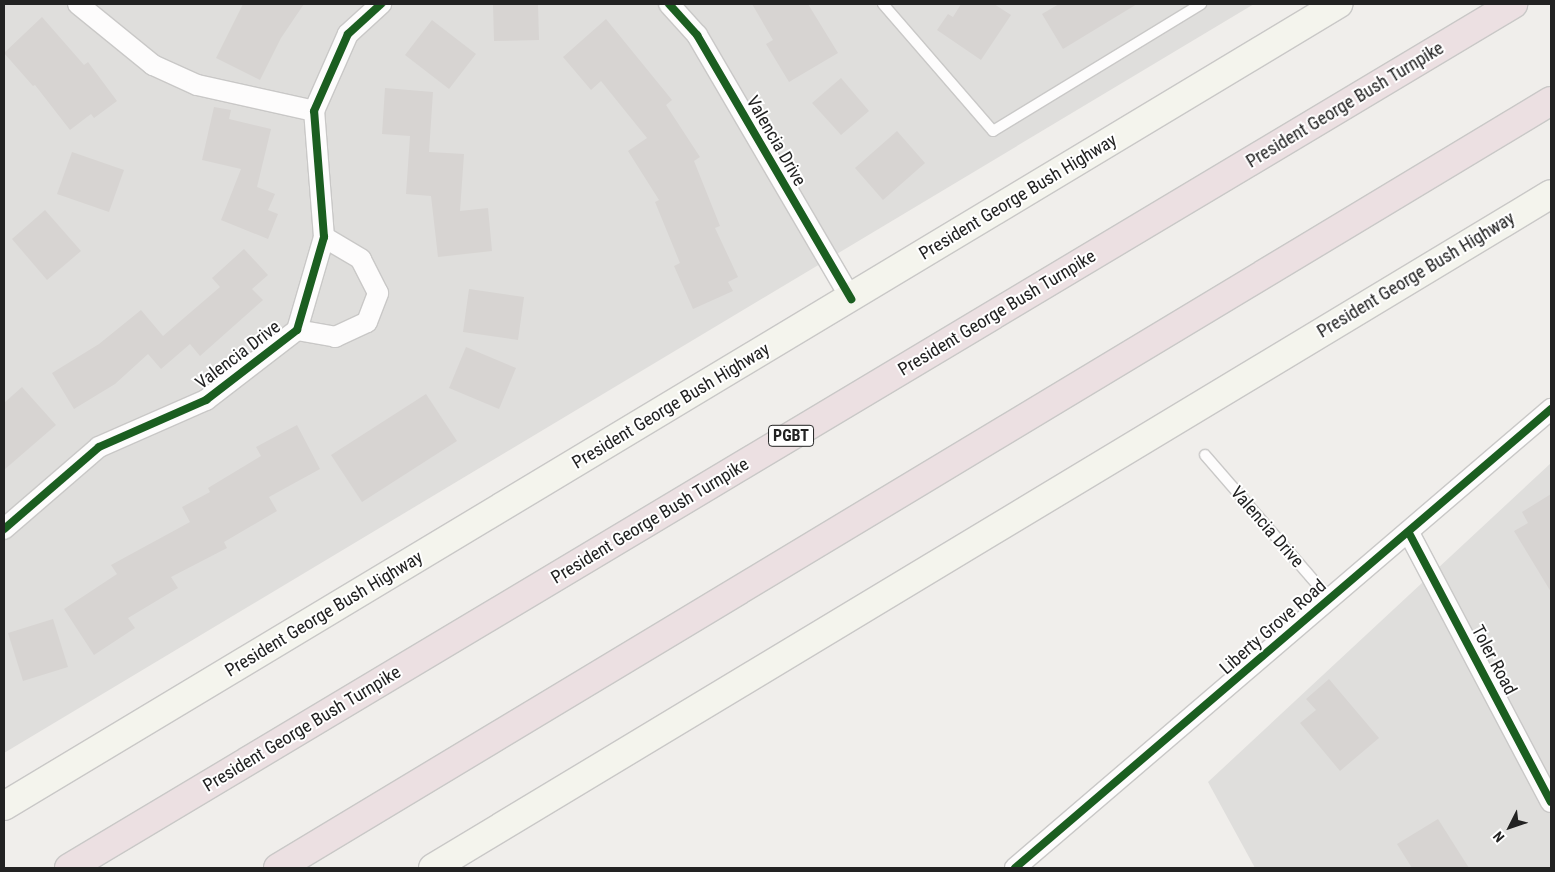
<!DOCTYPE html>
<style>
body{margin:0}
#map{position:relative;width:1555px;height:872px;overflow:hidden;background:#f0eeeb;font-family:"Roboto Condensed",sans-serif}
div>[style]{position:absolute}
.residential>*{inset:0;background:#dfdedc}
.building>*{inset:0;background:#d7d4d2}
.roads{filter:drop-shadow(1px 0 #c9c8c7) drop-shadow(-1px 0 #c9c8c7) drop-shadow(0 1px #c9c8c7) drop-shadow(0 -1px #c9c8c7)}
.service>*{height:10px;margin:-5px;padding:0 5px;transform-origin:5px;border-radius:5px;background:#fdfcfc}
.minor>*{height:20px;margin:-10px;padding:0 10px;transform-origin:10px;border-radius:10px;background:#fdfcfc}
.secondary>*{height:28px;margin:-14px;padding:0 14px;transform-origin:14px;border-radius:14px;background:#f4f4ed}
.motorway>*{height:28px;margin:-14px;padding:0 14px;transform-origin:14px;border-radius:14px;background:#ece0e2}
.cycleway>*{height:8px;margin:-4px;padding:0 4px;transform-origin:4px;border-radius:4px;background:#1b5e20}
span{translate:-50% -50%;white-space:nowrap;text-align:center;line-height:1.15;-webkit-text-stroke:4px #fff;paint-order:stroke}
.shield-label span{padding:1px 4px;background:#fff;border:1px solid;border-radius:4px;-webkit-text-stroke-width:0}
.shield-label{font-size:16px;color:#222;font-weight:700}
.street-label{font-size:18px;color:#222}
.frame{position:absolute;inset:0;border:5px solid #222;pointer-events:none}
.north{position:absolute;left:1485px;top:802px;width:50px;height:50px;-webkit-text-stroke:4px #fff;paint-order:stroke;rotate:229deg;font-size:14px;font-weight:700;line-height:20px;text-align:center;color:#222}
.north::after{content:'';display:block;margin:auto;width:18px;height:22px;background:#222;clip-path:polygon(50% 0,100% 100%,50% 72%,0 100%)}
</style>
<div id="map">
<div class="residential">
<i style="clip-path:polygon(4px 4px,1254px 4px,4px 753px)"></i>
<i style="clip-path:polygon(1551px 463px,1551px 868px,1255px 868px,1208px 782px)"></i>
</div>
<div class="building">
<i style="clip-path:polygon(243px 4px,304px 4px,281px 38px,260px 80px,216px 58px)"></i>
<i style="clip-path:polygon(493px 4px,538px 4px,539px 40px,494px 41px)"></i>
<i style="clip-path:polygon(752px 4px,808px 4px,838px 53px,789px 82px,766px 44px,773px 40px)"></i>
<i style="clip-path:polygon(961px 4px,994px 4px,1011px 15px,981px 60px,937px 30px,948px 14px,953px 17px)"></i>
<i style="clip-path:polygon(1059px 4px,1137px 4px,1063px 49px,1042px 14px)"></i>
<i style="clip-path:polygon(42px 17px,84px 65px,88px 62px,117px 101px,94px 118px,91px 114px,70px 130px,35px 85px,33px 86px,4px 53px)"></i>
<i style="clip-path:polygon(606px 19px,672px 100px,666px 105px,700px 157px,694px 161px,720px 226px,715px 228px,738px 277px,728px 282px,733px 291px,693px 309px,674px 266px,680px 263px,655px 202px,659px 200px,628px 151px,647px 138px,601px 81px,591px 90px,563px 57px)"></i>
<i style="clip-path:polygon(432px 20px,476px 54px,449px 89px,405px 55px)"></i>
<i style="clip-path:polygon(841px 78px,869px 111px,841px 135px,812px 103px)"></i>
<i style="clip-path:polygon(385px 88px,433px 92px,429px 152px,464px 154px,460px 211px,488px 208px,492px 251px,438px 257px,431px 196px,406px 194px,410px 136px,382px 134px)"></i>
<i style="clip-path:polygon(214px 107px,231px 110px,229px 119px,271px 129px,257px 187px,275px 194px,268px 210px,278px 214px,268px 239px,221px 220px,241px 169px,202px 160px)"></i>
<i style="clip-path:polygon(897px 131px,925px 163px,883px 200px,855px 168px)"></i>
<i style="clip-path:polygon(72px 152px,124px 170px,109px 212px,57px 194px)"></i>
<i style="clip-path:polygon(45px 210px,81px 251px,47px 280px,12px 239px)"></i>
<i style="clip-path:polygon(244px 249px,268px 275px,252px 289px,263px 300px,200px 356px,190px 344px,161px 369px,148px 354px,115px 384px,74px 409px,52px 373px,99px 344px,141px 310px,163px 336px,220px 287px,212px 278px)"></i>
<i style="clip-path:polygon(469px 289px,524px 297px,518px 340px,463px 332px)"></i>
<i style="clip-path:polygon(466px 347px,516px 368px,499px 409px,449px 388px)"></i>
<i style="clip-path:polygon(22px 387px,56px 425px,4px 470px,4px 403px)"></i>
<i style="clip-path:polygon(426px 394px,457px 441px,362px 502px,331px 455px)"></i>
<i style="clip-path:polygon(297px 425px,320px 469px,269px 497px,277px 511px,224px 542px,227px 548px,171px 577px,178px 588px,128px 618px,135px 628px,94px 655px,64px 609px,117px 574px,111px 565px,190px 522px,182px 507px,210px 492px,208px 488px,261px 456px,256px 447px)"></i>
<i style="clip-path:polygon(1551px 494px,1551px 592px,1514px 531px,1528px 523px,1522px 512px)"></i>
<i style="clip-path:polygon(53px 619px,68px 667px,23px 681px,8px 633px)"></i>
<i style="clip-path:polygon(1329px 679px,1379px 738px,1340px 771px,1300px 723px,1316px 710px,1306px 699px)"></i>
<i style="clip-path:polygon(1438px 819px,1469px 868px,1412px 868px,1397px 844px)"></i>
</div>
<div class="roads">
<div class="service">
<i style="left:883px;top:4px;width:168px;rotate:49.1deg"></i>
<i style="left:993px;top:131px;width:244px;rotate:-31.4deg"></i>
<i style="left:1205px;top:455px;width:189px;rotate:49.1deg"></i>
</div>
<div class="minor">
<i style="left:78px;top:4px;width:97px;rotate:39.1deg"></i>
<i style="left:153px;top:65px;width:48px;rotate:24.4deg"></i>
<i style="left:197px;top:85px;width:120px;rotate:12.5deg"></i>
<i style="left:669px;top:4px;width:42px;rotate:47.9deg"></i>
<i style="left:697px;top:35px;width:306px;rotate:59.7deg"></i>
<i style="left:297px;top:330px;width:39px;rotate:10deg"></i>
<i style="left:335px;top:337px;width:35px;rotate:-25deg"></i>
<i style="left:367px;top:322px;width:31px;rotate:-69deg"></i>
<i style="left:378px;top:293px;width:38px;rotate:-117deg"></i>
<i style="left:361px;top:259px;width:43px;rotate:-149.3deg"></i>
<i style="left:4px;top:529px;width:125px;rotate:-40.8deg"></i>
<i style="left:99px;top:447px;width:117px;rotate:-23.7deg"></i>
<i style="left:206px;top:400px;width:115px;rotate:-37.6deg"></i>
<i style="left:297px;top:330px;width:97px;rotate:-73.8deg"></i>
<i style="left:324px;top:237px;width:126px;rotate:-94.5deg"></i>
<i style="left:314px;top:111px;width:84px;rotate:-66.2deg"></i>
<i style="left:348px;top:34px;width:45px;rotate:-42.3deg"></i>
<i style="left:1409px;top:533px;width:304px;rotate:62.2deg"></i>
<i style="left:1015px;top:868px;width:706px;rotate:-40.57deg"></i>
</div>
<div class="secondary">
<i style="left:4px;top:806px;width:1557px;rotate:-31.01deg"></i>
<i style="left:433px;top:868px;width:1305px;rotate:-31.08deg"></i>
</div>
<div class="motorway">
<i style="left:69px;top:868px;width:1683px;rotate:-30.89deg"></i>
<i style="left:278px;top:868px;width:1486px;rotate:-31.07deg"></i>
</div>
</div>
<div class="cycleway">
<i style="left:669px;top:4px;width:42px;rotate:47.9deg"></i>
<i style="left:697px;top:35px;width:306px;rotate:59.7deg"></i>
<i style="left:4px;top:529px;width:125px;rotate:-40.8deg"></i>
<i style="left:99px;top:447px;width:117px;rotate:-23.7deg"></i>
<i style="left:206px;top:400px;width:115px;rotate:-37.6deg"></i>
<i style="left:297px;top:330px;width:97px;rotate:-73.8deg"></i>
<i style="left:324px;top:237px;width:126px;rotate:-94.5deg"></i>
<i style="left:314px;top:111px;width:84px;rotate:-66.2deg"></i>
<i style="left:348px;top:34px;width:45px;rotate:-42.3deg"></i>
<i style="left:1409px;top:533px;width:304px;rotate:62.2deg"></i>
<i style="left:1015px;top:868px;width:706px;rotate:-40.57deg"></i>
</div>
<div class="shield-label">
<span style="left:791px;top:436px">PGBT</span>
</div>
<div class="street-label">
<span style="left:1345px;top:105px;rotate:-31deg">President George Bush Turnpike</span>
<span style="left:776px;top:141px;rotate:60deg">Valencia Drive</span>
<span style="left:1018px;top:197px;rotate:-31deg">President George Bush Highway</span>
<span style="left:1416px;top:275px;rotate:-31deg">President George Bush Highway</span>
<span style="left:997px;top:313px;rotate:-31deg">President George Bush Turnpike</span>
<span style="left:238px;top:355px;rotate:-37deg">Valencia Drive</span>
<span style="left:671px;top:406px;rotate:-31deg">President George Bush Highway</span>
<span style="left:650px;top:521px;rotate:-31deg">President George Bush Turnpike</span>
<span style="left:1267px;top:527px;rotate:49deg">Valencia Drive</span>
<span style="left:324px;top:614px;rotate:-31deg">President George Bush Highway</span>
<span style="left:1273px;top:627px;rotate:-41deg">Liberty Grove Road</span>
<span style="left:1494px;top:660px;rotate:62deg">Toler Road</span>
<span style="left:302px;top:729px;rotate:-31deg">President George Bush Turnpike</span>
</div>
<div class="frame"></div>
<div class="north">N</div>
</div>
